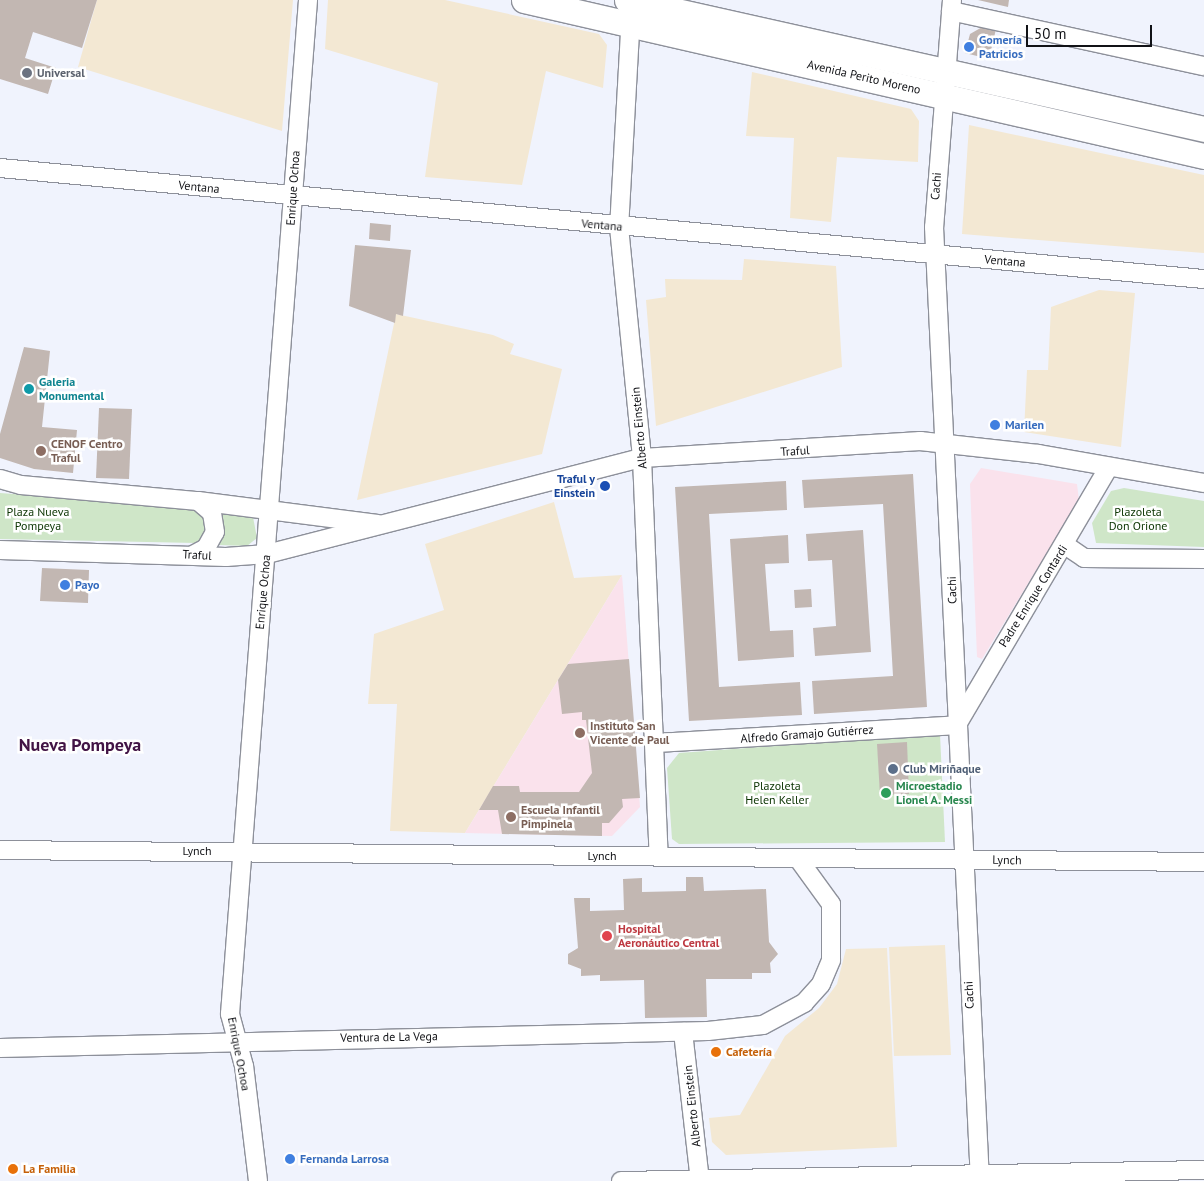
<!DOCTYPE html>
<meta charset="utf-8">
<style>
body{margin:0}
#map{position:relative;width:1204px;height:1181px;overflow:hidden;background:#f0f3fd;font-family:"PT Sans",sans-serif}
div>[style]{position:absolute}
.industrial>*{inset:0;background:#f3e8d3}
.education>*{inset:0;background:#fae2ec}
.green>*{inset:0;background:#cfe6c8}
.building>*{inset:0;background:#c2b7b2}
.roads{filter:drop-shadow(1px 0 #8d909a) drop-shadow(-1px 0 #8d909a) drop-shadow(0 1px #8d909a) drop-shadow(0 -1px #8d909a)}
.street>*{height:18px;margin:-9px;padding:0 9px;transform-origin:9px;border-radius:9px;background:#fff}
.secondary>*{height:25px;margin:-12.5px;padding:0 12.5px;transform-origin:12.5px;border-radius:12.5px;background:#fff}
.dots>*{width:14px;height:14px;translate:-50% -50%;box-sizing:border-box;border:2px solid #fff;border-radius:50%}
span{translate:-50% -50%;white-space:nowrap;text-align:center;line-height:1.15;-webkit-text-stroke:5px #fff;paint-order:stroke}
.shop-label{font-size:12px;color:#366cbe;font-weight:700}
.left{translate:0 -50%;text-align:left}
.worship-label{font-size:12px;color:#5b616d;font-weight:700}
.street-label{font-size:12px;color:#111216}
.culture-label{font-size:12px;color:#0d838f;font-weight:700}
.education-label{font-size:12px;color:#785e54;font-weight:700}
.transit-label{font-size:12px;color:#164399;font-weight:700}
.right{translate:-100% -50%;text-align:right}
.park-label{font-size:12px;color:#0a3300}
.service-label{font-size:12px;color:#4e5e75;font-weight:700}
.leisure-label{font-size:12px;color:#27864d;font-weight:700}
.health-label{font-size:12px;color:#be3a42;font-weight:700}
.food-label{font-size:12px;color:#c56008;font-weight:700}
.district-label{font-size:18px;color:#421445;font-weight:700}
.scale{position:absolute;left:1026px;top:25px;width:126px;height:22px;box-sizing:border-box;border:2px solid #111216;border-top:0;padding-left:6px;font-size:15px;line-height:18px;white-space:nowrap;color:#111216;-webkit-text-stroke:4px #fff;paint-order:stroke}
</style>
<div id="map">
<div class="industrial">
<i style="clip-path:polygon(97px 0,293px 0,282px 131px,78px 67px)"></i>
<i style="clip-path:polygon(328px 0,445px 0,599px 34px,607px 45px,603px 88px,546px 71px,522px 185px,425px 177px,438px 83px,325px 49px)"></i>
<i style="clip-path:polygon(752px 72px,911px 109px,919px 121px,918px 162px,837px 157px,831px 222px,790px 218px,794px 138px,746px 136px)"></i>
<i style="clip-path:polygon(969px 125px,1204px 175px,1204px 253px,962px 234px)"></i>
<i style="clip-path:polygon(744px 259px,836px 266px,842px 367px,656px 426px,646px 300px,666px 297px,665px 279px,742px 280px)"></i>
<i style="clip-path:polygon(1099px 290px,1135px 293px,1121px 447px,1024px 432px,1027px 370px,1048px 370px,1051px 307px)"></i>
<i style="clip-path:polygon(396px 314px,493px 335px,514px 344px,510px 354px,562px 369px,542px 454px,357px 500px)"></i>
<i style="clip-path:polygon(554px 502px,574px 578px,622px 575px,465px 833px,390px 831px,397px 704px,368px 704px,374px 634px,444px 610px,425px 544px)"></i>
<i style="clip-path:polygon(945px 945px,951px 1055px,894px 1056px,889px 947px)"></i>
<i style="clip-path:polygon(887px 948px,897px 1147px,726px 1155px,712px 1142px,709px 1118px,740px 1115px,785px 1036px,819px 1008px,837px 984px,846px 949px)"></i>
</div>
<div class="education">
<i style="clip-path:polygon(981px 468px,1077px 484px,1079px 500px,982px 659px,977px 657px,970px 484px)"></i>
<i style="clip-path:polygon(622px 575px,640px 807px,612px 836px,465px 833px)"></i>
</div>
<div class="green">
<i style="clip-path:polygon(1124px 488px,1204px 501px,1204px 547px,1096px 543px,1092px 523px,1111px 491px)"></i>
<i style="clip-path:polygon(0 493px,195px 508px,207px 516px,210px 527px,205px 538px,196px 543px,0 539px)"></i>
<i style="clip-path:polygon(219px 511px,253px 517px,257px 538px,247px 546px,219px 545px,223px 531px)"></i>
<i style="clip-path:polygon(940px 734px,945px 842px,679px 844px,672px 839px,667px 768px,679px 753px)"></i>
</div>
<div class="building">
<i style="clip-path:polygon(0 0,97px 0,82px 48px,33px 32px,25px 58px,56px 68px,48px 94px,0 79px)"></i>
<i style="clip-path:polygon(978px 0,1009px 0,1008px 7px)"></i>
<i style="clip-path:polygon(984px 26px,996px 29px,989px 59px,965px 53px,970px 34px)"></i>
<i style="clip-path:polygon(370px 223px,391px 225px,390px 241px,369px 239px)"></i>
<i style="clip-path:polygon(355px 245px,411px 250px,403px 316px,396px 314px,395px 323px,349px 306px)"></i>
<i style="clip-path:polygon(24px 347px,50px 351px,42px 427px,77px 430px,73px 473px,34px 469px,0 458px,0 434px)"></i>
<i style="clip-path:polygon(99px 408px,132px 409px,129px 479px,96px 478px)"></i>
<i style="clip-path:polygon(913px 474px,927px 707px,814px 714px,812px 681px,893px 676px,883px 504px,804px 508px,802px 480px)"></i>
<i style="clip-path:polygon(786px 481px,787px 510px,709px 514px,719px 687px,800px 682px,802px 715px,689px 721px,675px 487px)"></i>
<i style="clip-path:polygon(863px 530px,871px 652px,815px 656px,813px 628px,836px 626px,832px 560px,808px 561px,806px 534px)"></i>
<i style="clip-path:polygon(788px 535px,789px 563px,765px 564px,770px 631px,793px 630px,794px 657px,738px 661px,730px 539px)"></i>
<i style="clip-path:polygon(42px 568px,89px 570px,88px 603px,40px 601px)"></i>
<i style="clip-path:polygon(811px 589px,812px 607px,795px 608px,794px 590px)"></i>
<i style="clip-path:polygon(629px 659px,640px 798px,622px 799px,623px 807px,609px 823px,602px 823px,602px 836px,502px 834px,498px 810px,479px 810px,493px 786px,519px 786px,520px 792px,579px 792px,592px 773px,586px 720px,582px 720px,582px 712px,562px 714px,558px 680px,568px 664px)"></i>
<i style="clip-path:polygon(907px 742px,909px 794px,880px 795px,877px 744px)"></i>
<i style="clip-path:polygon(686px 877px,703px 877px,704px 891px,766px 889px,769px 942px,778px 954px,770px 963px,771px 973px,752px 973px,752px 979px,706px 979px,707px 1017px,645px 1018px,644px 980px,600px 981px,600px 975px,581px 976px,581px 969px,568px 964px,568px 954px,578px 948px,574px 898px,590px 898px,590px 911px,624px 910px,623px 879px,642px 878px,642px 892px,686px 891px)"></i>
</div>
<div class="roads">
<div class="street">
<i style="left:952px;top:0;width:228px;rotate:94.5deg"></i>
<i style="left:934px;top:227px;width:955px;rotate:87.24deg"></i>
<i style="left:951px;top:11px;width:259px;rotate:12.3deg"></i>
<i style="left:631px;top:14px;width:213px;rotate:93.2deg"></i>
<i style="left:619px;top:227px;width:232px;rotate:84.3deg"></i>
<i style="left:642px;top:458px;width:398px;rotate:87.6deg"></i>
<i style="left:0;top:168px;width:1209px;rotate:5.27deg"></i>
<i style="left:0;top:479px;width:22px;rotate:16deg"></i>
<i style="left:21px;top:485px;width:178px;rotate:5.2deg"></i>
<i style="left:198px;top:501px;width:181px;rotate:7.3deg"></i>
<i style="left:1065px;top:545px;width:23px;rotate:34deg"></i>
<i style="left:1084px;top:558px;width:120px;rotate:0.5deg"></i>
<i style="left:0;top:550px;width:226px;rotate:1.8deg"></i>
<i style="left:226px;top:557px;width:41px;rotate:-4.2deg"></i>
<i style="left:267px;top:554px;width:387px;rotate:-14.4deg"></i>
<i style="left:642px;top:458px;width:279px;rotate:-3.5deg"></i>
<i style="left:920px;top:441px;width:119px;rotate:6.3deg"></i>
<i style="left:1038px;top:454px;width:169px;rotate:9.9deg"></i>
<i style="left:193px;top:555px;width:15px;rotate:-28deg"></i>
<i style="left:206px;top:548px;width:18px;rotate:-61deg"></i>
<i style="left:215px;top:532px;width:19px;rotate:-99deg"></i>
<i style="left:212px;top:513px;width:18px;rotate:-139deg"></i>
<i style="left:958px;top:723px;width:297px;rotate:-59.5deg"></i>
<i style="left:657px;top:743px;width:301px;rotate:-3.4deg"></i>
<i style="left:0;top:850px;width:1204px;rotate:0.57deg"></i>
<i style="left:683px;top:1032px;width:150px;rotate:83.5deg"></i>
<i style="left:0;top:1048px;width:708px;rotate:-1.38deg"></i>
<i style="left:708px;top:1031px;width:55px;rotate:-6.2deg"></i>
<i style="left:763px;top:1025px;width:47px;rotate:-28.2deg"></i>
<i style="left:804px;top:1003px;width:25px;rotate:-48deg"></i>
<i style="left:821px;top:984px;width:26px;rotate:-67deg"></i>
<i style="left:831px;top:960px;width:56px;rotate:-90deg"></i>
<i style="left:831px;top:904px;width:54px;rotate:-126deg"></i>
<i style="left:258px;top:1181px;width:116px;rotate:-96.9deg"></i>
<i style="left:244px;top:1066px;width:54px;rotate:-105.1deg"></i>
<i style="left:230px;top:1014px;width:1017px;rotate:-85.6deg"></i>
<i style="left:621px;top:1181px;width:583px;rotate:-1.08deg"></i>
</div>
<div class="secondary">
<i style="left:524px;top:0;width:698px;rotate:12.92deg"></i>
<i style="left:627px;top:0;width:591px;rotate:12.6deg"></i>
</div>
</div>
<div class="dots">
<i style="left:969px;top:47px;background:#3f7fe0"></i>
<i style="left:27px;top:73px;background:#6b7280"></i>
<i style="left:29px;top:389px;background:#0f9aa8"></i>
<i style="left:995px;top:425px;background:#3f7fe0"></i>
<i style="left:41px;top:451px;background:#8d6e63"></i>
<i style="left:605px;top:486px;background:#1a4fb4"></i>
<i style="left:65px;top:585px;background:#3f7fe0"></i>
<i style="left:580px;top:733px;background:#8d6e63"></i>
<i style="left:893px;top:769px;background:#5c6f8a"></i>
<i style="left:886px;top:793px;background:#2e9e5b"></i>
<i style="left:511px;top:817px;background:#8d6e63"></i>
<i style="left:607px;top:936px;background:#e0444e"></i>
<i style="left:716px;top:1052px;background:#e8710a"></i>
<i style="left:290px;top:1159px;background:#3f7fe0"></i>
<i style="left:13px;top:1169px;background:#e8710a"></i>
</div>
<div class="shop-label">
<span class="left" style="left:979px;top:47px">Gomería<br>Patricios</span>
<span class="left" style="left:1005px;top:425px">Marilen</span>
<span class="left" style="left:75px;top:585px">Payo</span>
<span class="left" style="left:300px;top:1159px">Fernanda Larrosa</span>
</div>
<div class="worship-label">
<span class="left" style="left:37px;top:73px">Universal</span>
</div>
<div class="street-label">
<span style="left:864px;top:77px;rotate:13deg">Avenida Perito Moreno</span>
<span style="left:936px;top:186px;rotate:-86deg">Cachi</span>
<span style="left:199px;top:187px;rotate:6deg">Ventana</span>
<span style="left:293px;top:188px;rotate:-86deg">Enrique Ochoa</span>
<span style="left:602px;top:225px;rotate:5deg">Ventana</span>
<span style="left:1005px;top:261px;rotate:5deg">Ventana</span>
<span style="left:639px;top:428px;rotate:-95deg">Alberto Einstein</span>
<span style="left:795px;top:451px;rotate:-4deg">Traful</span>
<span style="left:197px;top:555px;rotate:3deg">Traful</span>
<span style="left:952px;top:590px;rotate:-92deg">Cachi</span>
<span style="left:263px;top:592px;rotate:-85deg">Enrique Ochoa</span>
<span style="left:1033px;top:596px;rotate:-58deg">Padre Enrique Contardi</span>
<span style="left:807px;top:734px;rotate:-4deg">Alfredo Gramajo Gutiérrez</span>
<span style="left:197px;top:851px">Lynch</span>
<span style="left:602px;top:856px">Lynch</span>
<span style="left:1007px;top:860px;rotate:1deg">Lynch</span>
<span style="left:969px;top:995px;rotate:-93deg">Cachi</span>
<span style="left:389px;top:1037px;rotate:-1deg">Ventura de La Vega</span>
<span style="left:239px;top:1054px;rotate:79deg">Enrique Ochoa</span>
<span style="left:692px;top:1106px;rotate:-96deg">Alberto Einstein</span>
</div>
<div class="culture-label">
<span class="left" style="left:39px;top:389px">Galeria<br>Monumental</span>
</div>
<div class="education-label">
<span class="left" style="left:51px;top:451px">CENOF Centro<br>Traful</span>
<span class="left" style="left:590px;top:733px">Instituto San<br>Vicente de Paul</span>
<span class="left" style="left:521px;top:817px">Escuela Infantil<br>Pimpinela</span>
</div>
<div class="transit-label">
<span class="right" style="left:595px;top:486px">Traful y<br>Einstein</span>
</div>
<div class="park-label">
<span style="left:38px;top:519px">Plaza Nueva<br>Pompeya</span>
<span style="left:1138px;top:519px">Plazoleta<br>Don Orione</span>
<span style="left:777px;top:793px">Plazoleta<br>Helen Keller</span>
</div>
<div class="service-label">
<span class="left" style="left:903px;top:769px">Club Miriñaque</span>
</div>
<div class="leisure-label">
<span class="left" style="left:896px;top:793px">Microestadio<br>Lionel A. Messi</span>
</div>
<div class="health-label">
<span class="left" style="left:618px;top:936px">Hospital<br>Aeronáutico Central</span>
</div>
<div class="food-label">
<span class="left" style="left:726px;top:1052px">Cafetería</span>
<span class="left" style="left:23px;top:1169px">La Familia</span>
</div>
<div class="district-label">
<span style="left:80px;top:745px">Nueva Pompeya</span>
</div>
<div class="scale">50 m</div>
</div>
